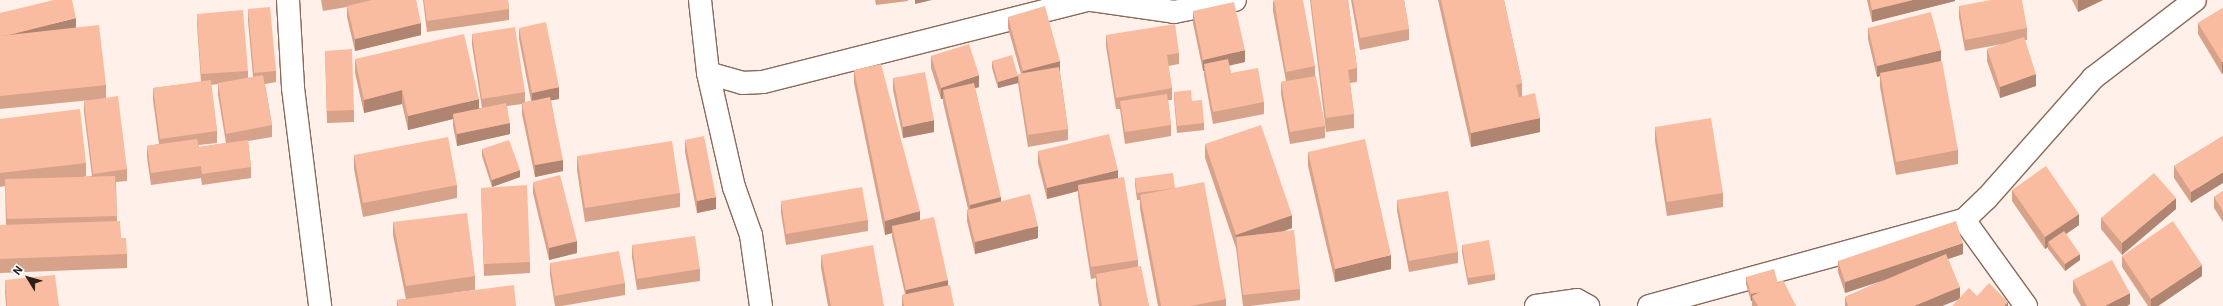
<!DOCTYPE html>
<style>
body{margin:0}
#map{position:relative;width:2223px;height:306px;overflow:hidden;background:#fff0e9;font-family:Roboto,sans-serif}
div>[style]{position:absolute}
.roads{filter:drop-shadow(1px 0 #896a5a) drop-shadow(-1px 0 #896a5a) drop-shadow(0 1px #896a5a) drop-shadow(0 -1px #896a5a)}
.minor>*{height:22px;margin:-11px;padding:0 11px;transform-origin:11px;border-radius:11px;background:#fff}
.wall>*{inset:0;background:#d7a28a}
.shaded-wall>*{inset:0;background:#af8470}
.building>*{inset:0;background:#fabca0}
span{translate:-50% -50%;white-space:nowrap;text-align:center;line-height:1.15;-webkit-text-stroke:3px #fff;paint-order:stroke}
.north{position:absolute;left:8px;top:258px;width:40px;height:40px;-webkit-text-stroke:3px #fff;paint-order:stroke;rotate:307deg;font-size:11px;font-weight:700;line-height:16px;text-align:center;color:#2e211a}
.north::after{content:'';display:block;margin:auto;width:14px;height:18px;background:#2e211a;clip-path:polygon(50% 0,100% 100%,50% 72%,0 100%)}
</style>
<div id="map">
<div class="roads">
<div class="minor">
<i style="left:288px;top:0;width:88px;rotate:86.7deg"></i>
<i style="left:293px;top:88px;width:220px;rotate:82.9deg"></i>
<i style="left:700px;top:0;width:73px;rotate:83.7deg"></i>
<i style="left:708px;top:73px;width:117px;rotate:77.2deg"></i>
<i style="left:734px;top:187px;width:51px;rotate:70.5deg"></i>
<i style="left:751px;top:235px;width:72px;rotate:82deg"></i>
<i style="left:1092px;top:0;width:83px;rotate:8.3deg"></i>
<i style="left:1174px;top:12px;width:62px;rotate:-11.1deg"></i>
<i style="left:708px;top:73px;width:35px;rotate:16deg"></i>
<i style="left:742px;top:83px;width:21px;rotate:-3deg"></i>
<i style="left:763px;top:82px;width:335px;rotate:-14.2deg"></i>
<i style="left:1964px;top:220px;width:106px;rotate:54.2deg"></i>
<i style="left:1536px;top:306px;width:41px;rotate:-8.3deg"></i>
<i style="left:1577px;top:300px;width:13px;rotate:29deg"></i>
<i style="left:1649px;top:306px;width:327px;rotate:-15.3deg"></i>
<i style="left:1964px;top:220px;width:32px;rotate:-44deg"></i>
<i style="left:1987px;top:198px;width:160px;rotate:-48.5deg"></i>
<i style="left:2093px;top:78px;width:128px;rotate:-37.4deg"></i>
</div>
</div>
<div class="wall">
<i style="clip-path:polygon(321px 0,416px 0,421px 35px,355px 51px,347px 17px,347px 7px,323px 11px)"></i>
<i style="clip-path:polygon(423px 0,508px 0,509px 9px,509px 20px,427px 32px)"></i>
<i style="clip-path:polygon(875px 0,908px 0,908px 1px,876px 5px)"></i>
<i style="clip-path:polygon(1273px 0,1315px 66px,1315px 76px,1325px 126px,1325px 138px,1290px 144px,1281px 94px,1281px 82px,1286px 81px,1273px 11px)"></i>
<i style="clip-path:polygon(1310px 0,1348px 0,1357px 68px,1357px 82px,1350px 83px,1354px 114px,1354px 128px,1326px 132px)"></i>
<i style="clip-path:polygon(1351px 0,1404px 0,1409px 29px,1409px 40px,1360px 50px)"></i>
<i style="clip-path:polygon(1438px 0,1504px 0,1522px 83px,1522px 96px,1540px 132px,1471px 147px)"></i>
<i style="clip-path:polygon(1867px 0,1955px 0,1955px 1px,1872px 22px)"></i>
<i style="clip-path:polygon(2072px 0,2103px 0,2078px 12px)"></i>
<i style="clip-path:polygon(1959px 6px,2027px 28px,2027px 40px,2025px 40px,2036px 86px,2000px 98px,1987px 61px,1987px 49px,2002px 44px,1965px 51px,1959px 17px)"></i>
<i style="clip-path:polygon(2223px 8px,2222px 74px,2198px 34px,2198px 23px)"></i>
<i style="clip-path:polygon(evenodd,248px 9px,276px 71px,276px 82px,265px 84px,272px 125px,272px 137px,248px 141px,251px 167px,251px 178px,202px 185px,201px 178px,151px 185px,147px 157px,147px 146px,159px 144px,153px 100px,153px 88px,201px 82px,197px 25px,197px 14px,248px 71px,248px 78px,253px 77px,248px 21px,248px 9px,218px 84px,218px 95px,226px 143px,199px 147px,199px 145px,217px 143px,217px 131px,211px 85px,218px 84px)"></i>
<i style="clip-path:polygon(1193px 11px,1245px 62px,1229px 65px,1231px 73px,1264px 102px,1264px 114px,1213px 124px,1204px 75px,1204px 71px,1203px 71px,1193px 23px)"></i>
<i style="clip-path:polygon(0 13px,76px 28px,106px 85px,106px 98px,127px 169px,127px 181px,116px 182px,117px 221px,121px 238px,127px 254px,127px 268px,0 273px,0 225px,6px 225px,5px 186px,0 187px,0 119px,86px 163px,86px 176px,83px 177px,92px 176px,84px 112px,84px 101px,91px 100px,0 109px)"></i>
<i style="clip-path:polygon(1008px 17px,1060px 72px,1068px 129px,1068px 140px,1028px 147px,1018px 83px,998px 88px,992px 68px,992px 61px,1018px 75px,1021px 74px,1008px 28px)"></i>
<i style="clip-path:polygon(519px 28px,559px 99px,551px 100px,563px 171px,535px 177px,522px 114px,522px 104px,507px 106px,510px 134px,457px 146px,453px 126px,453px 119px,408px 130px,402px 104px,364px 113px,355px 73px,355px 59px,479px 108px,482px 108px,472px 45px,472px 34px,525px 92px,525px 102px,531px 101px,519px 39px)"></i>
<i style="clip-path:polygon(1868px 28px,1941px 61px,1933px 63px,1958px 150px,1958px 164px,1896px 175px,1880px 87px,1880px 76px,1877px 77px,1868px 39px)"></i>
<i style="clip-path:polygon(1106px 35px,1179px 53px,1179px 64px,1168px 66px,1172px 88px,1172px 100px,1168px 100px,1171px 125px,1171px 136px,1125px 144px,1120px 109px,1116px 109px,1106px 46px)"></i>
<i style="clip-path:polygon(325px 51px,354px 110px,354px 122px,327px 123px)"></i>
<i style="clip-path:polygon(931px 56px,979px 87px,975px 88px,1001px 201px,1038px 238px,975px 254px,967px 221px,967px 210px,968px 209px,943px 102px,943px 99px,941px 99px,931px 68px)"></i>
<i style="clip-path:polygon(854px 70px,920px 220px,948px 285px,954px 306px,902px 306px,902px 295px,905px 294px,892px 237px,892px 233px,885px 235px,854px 83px)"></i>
<i style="clip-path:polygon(893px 78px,934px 132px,903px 138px,893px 90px)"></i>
<i style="clip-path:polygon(1174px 92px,1192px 101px,1204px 123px,1204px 130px,1177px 133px,1174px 99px)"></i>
<i style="clip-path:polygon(1655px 127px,1723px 193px,1723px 207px,1667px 216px,1655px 141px)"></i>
<i style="clip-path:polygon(2223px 136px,2191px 203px,2174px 178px,2174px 166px)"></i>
<i style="clip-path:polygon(685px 140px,716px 209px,697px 213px,685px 152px)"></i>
<i style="clip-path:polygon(1205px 144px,1292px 228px,1284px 231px,1300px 289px,1300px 300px,1250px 306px,1243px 306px,1236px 248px,1205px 158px)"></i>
<i style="clip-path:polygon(482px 149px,520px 177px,492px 187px,482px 156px)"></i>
<i style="clip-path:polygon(1038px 151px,1118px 178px,1138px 260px,1138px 266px,1149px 306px,1099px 306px,1096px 286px,1096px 278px,1091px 279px,1078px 196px,1078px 191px,1047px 199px,1038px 163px)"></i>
<i style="clip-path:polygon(1308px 152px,1391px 269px,1335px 282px,1308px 166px)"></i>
<i style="clip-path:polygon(354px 155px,457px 185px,457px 198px,363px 217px,354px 169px)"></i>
<i style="clip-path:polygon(577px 156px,680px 193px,680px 207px,585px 222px,577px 170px)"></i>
<i style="clip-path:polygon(1135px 178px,1175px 188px,1226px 299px,1226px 306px,1158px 306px,1140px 209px,1140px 200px,1137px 200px,1135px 185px)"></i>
<i style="clip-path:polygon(533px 182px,577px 253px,549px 260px,533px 193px)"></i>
<i style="clip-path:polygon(481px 188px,530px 262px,530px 273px,484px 276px)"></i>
<i style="clip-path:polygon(2012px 190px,2079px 225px,2066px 234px,2080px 260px,2065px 271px,2048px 249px,2048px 247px,2045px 249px,2012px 201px)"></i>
<i style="clip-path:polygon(2223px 191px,2223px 222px,2214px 208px,2214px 197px)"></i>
<i style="clip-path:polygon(1397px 200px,1458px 252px,1458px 263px,1409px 272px,1397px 211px)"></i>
<i style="clip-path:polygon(781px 201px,868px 220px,868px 231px,786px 245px,781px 213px)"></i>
<i style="clip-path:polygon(2176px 209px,2122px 255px,2101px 229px,2101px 218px)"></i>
<i style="clip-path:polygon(393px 222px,475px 276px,475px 290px,452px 293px,516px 306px,397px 306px,397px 300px,406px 299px,393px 235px)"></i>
<i style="clip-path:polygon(632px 245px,700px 269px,700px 281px,637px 290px,632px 257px)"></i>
<i style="clip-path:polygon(1462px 245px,1495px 274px,1495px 280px,1468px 285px,1462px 252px)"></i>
<i style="clip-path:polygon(1963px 254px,1948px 259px,1960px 298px,1977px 296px,2008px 306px,1958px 299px,1942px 306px,1845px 306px,1845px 297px,1884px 280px,1845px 293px,1838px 272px,1838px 261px)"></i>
<i style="clip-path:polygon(821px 255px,884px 306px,828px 306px,821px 268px)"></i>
<i style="clip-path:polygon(2122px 256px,2202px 276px,2158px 306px,2148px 306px,2122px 267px)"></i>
<i style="clip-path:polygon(550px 263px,625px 283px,625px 295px,562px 306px,555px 306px,550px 275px)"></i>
<i style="clip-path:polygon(1746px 277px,1778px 283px,1796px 306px,1752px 306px,1752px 301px,1751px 301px,1746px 284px)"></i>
<i style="clip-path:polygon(5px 280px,59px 306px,6px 306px,5px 292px)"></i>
<i style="clip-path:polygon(2073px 280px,2130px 304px,2127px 306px,2081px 306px,2073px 292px)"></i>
</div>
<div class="shaded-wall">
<i style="clip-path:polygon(915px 0,932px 0,915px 4px)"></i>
<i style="clip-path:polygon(1913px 0,1955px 0,1955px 1px,1872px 22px,1872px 10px)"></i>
<i style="clip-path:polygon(2078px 0,2103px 0,2078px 12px)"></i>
<i style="clip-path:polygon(76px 18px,76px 30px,0 37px)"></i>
<i style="clip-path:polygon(421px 23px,421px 35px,355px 51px,355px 39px)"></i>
<i style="clip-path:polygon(1245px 50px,1245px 62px,1206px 71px,1204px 64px,1204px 71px,1203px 71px,1203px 60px)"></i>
<i style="clip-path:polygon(1941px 50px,1941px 61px,1881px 76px,1880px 73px,1880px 76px,1877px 77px,1877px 66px)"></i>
<i style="clip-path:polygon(1060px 61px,1060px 72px,1023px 82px,1023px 71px)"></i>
<i style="clip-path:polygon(2222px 62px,2223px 62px,2223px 73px,2222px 74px)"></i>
<i style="clip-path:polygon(2036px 74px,2036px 86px,2000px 98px,2000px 87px)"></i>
<i style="clip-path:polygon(979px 75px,979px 87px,945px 98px,943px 90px,943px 99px,941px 99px,941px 88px)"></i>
<i style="clip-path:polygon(1018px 76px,1018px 83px,998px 88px,998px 82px)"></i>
<i style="clip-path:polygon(559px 87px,559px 99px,532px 104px,532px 93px)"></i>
<i style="clip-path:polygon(402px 90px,402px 104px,364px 113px,364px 100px)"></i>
<i style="clip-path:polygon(479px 99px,479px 113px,453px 114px,453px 119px,408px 130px,408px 116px)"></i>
<i style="clip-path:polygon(1540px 118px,1540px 132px,1471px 147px,1471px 133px)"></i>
<i style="clip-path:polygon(934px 120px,934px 132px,903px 138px,903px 127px)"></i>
<i style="clip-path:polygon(510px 123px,510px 134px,457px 146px,457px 134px)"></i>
<i style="clip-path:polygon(563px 160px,563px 171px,535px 177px,535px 165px)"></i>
<i style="clip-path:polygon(520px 170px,520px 177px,492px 187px,492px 180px)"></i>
<i style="clip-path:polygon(1118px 170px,1118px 182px,1078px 185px,1078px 191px,1047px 199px,1047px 188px)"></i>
<i style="clip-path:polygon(2223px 172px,2223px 183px,2191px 203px,2191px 192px)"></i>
<i style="clip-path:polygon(716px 197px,716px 209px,697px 213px,697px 201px)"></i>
<i style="clip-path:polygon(1001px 197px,1001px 208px,970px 216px,970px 205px)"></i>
<i style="clip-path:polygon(2176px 198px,2176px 209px,2122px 255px,2122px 243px)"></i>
<i style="clip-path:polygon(920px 211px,920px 225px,892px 226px,892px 233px,885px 235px,885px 221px)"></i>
<i style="clip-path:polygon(2079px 214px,2079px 225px,2050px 245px,2048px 242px,2048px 247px,2045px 249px,2045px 237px)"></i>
<i style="clip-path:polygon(1292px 215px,1292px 228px,1238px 248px,1236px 237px,1236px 248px,1236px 235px)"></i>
<i style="clip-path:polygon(1038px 226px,1038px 238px,975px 254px,975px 242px)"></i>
<i style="clip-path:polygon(577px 241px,577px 253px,549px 260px,549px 248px)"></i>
<i style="clip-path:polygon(1963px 243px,1963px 254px,1845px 293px,1845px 282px)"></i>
<i style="clip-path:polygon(2080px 254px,2080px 260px,2065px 271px,2065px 264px)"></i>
<i style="clip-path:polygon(1391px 255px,1391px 269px,1335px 282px,1335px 269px)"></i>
<i style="clip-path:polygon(2202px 265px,2202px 276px,2158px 306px,2151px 306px,2151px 299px)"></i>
<i style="clip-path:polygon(948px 280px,948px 292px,906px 302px,906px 290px)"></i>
<i style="clip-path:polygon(1779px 286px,1752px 296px,1752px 301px,1751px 301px,1751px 294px)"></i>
<i style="clip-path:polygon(1960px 287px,1960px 299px,1942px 306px,1914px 306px)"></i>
<i style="clip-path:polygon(2130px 293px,2130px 304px,2127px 306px,2105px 306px)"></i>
<i style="clip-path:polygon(2008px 302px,2008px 306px,2004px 306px)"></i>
</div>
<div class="building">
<i style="clip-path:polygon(54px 0,72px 0,76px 18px,9px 35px,0 36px,0 13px)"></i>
<i style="clip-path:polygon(372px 0,416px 0,421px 23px,355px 39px,347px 6px)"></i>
<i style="clip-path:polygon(424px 0,508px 0,509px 9px,427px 21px)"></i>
<i style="clip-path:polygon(1274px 0,1303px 0,1315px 66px,1286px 72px)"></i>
<i style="clip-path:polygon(1311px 0,1348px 0,1357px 68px,1348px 70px,1354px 114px,1326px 118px)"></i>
<i style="clip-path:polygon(1353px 0,1404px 0,1409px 29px,1360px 38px)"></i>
<i style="clip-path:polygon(1441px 0,1504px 0,1522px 83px,1516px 85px,1519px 97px,1535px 93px,1540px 118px,1471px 133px)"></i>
<i style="clip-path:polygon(1870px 0,1913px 0,1872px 10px)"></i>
<i style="clip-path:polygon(1991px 0,2022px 0,2027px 28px,1965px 40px,1959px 6px)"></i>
<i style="clip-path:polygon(1234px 2px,1245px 50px,1203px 60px,1193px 11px)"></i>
<i style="clip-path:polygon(1045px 6px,1060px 61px,1023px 71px,1008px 17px)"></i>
<i style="clip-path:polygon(270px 7px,276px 71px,254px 73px,248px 9px)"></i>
<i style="clip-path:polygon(2223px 8px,2223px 62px,2222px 62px,2198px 23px)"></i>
<i style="clip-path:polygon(243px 10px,248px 71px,201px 74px,197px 14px)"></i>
<i style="clip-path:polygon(1931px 12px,1941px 50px,1877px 66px,1868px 28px)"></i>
<i style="clip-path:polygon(546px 22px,559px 87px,532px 93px,519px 28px)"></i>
<i style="clip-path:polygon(1175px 24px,1179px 53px,1167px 55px,1172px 88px,1116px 98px,1106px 35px)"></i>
<i style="clip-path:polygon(99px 25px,106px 85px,0 96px,0 36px)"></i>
<i style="clip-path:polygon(515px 27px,525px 92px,482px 99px,472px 34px)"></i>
<i style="clip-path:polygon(464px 34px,479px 99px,408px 116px,402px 90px,364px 100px,355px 59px)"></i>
<i style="clip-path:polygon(2024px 37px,2036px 74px,2000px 87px,1987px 49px)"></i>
<i style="clip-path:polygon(969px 44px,979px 75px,941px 88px,931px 56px)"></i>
<i style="clip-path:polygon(352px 49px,354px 110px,327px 111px,325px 51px)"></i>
<i style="clip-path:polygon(1012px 55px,1018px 76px,998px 82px,992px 61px)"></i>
<i style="clip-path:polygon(1228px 59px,1231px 73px,1258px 68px,1264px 102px,1213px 112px,1204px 64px)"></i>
<i style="clip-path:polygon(1942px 61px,1958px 150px,1896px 162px,1880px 73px)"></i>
<i style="clip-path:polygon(881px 64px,920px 211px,885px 221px,854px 70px)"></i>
<i style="clip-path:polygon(1059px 67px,1068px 129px,1028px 135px,1018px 74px)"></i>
<i style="clip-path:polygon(925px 72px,934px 120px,903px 127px,893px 78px)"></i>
<i style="clip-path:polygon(263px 75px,272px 125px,226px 134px,218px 83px)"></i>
<i style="clip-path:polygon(1316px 76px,1325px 126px,1290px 132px,1281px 82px)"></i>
<i style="clip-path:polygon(211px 80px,217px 131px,160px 139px,153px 88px)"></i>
<i style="clip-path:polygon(974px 83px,1001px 197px,970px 205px,943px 90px)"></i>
<i style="clip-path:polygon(1191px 90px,1192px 101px,1202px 100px,1204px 123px,1177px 126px,1174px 92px)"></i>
<i style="clip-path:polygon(1167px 94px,1171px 125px,1125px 132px,1120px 101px)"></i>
<i style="clip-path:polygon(118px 96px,127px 169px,93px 174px,84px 101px)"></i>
<i style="clip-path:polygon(550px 97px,563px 160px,535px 165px,522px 103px)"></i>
<i style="clip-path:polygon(506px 103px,510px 123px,457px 134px,453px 114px)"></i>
<i style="clip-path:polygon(80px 109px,86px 163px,0 173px,0 119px)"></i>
<i style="clip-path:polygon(1711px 118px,1723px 193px,1667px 202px,1655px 127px)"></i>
<i style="clip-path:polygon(1261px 125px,1292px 215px,1236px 235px,1205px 144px)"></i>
<i style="clip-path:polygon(1109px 134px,1118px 170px,1047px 188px,1038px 151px)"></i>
<i style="clip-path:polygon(704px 136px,716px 197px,697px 201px,685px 140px)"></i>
<i style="clip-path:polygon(2223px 136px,2223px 172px,2191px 192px,2174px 166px)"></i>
<i style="clip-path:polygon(448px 137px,457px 185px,363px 203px,354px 155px)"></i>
<i style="clip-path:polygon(197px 139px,199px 147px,248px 140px,251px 167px,202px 174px,201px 166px,151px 173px,147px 146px)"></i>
<i style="clip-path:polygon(1365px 139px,1391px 255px,1335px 269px,1308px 152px)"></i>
<i style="clip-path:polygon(509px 140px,520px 170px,492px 180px,482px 149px)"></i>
<i style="clip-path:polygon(672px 141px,680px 193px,585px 208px,577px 156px)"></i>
<i style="clip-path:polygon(2046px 166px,2079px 214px,2045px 237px,2012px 190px)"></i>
<i style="clip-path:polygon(1173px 173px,1175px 188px,1137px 193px,1135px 178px)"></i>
<i style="clip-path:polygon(2154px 173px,2176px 198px,2122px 243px,2101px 218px)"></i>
<i style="clip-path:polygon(560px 175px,577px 241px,549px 248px,533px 182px)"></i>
<i style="clip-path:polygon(115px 176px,117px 216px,7px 219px,5px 179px)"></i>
<i style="clip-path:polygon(1124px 177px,1138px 260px,1091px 267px,1078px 185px)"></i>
<i style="clip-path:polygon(1204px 182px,1226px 299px,1191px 306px,1161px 306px,1140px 195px)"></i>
<i style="clip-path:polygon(527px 185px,530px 262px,484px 264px,481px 188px)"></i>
<i style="clip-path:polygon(862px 187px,868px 220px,786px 234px,781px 201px)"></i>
<i style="clip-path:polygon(1448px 191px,1458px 252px,1409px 261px,1397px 200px)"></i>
<i style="clip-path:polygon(2223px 191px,2223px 211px,2214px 197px)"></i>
<i style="clip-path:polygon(1030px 194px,1038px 226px,975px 242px,967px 210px)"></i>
<i style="clip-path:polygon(467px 213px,475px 276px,406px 286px,393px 222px)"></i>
<i style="clip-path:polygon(934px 217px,948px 280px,906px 290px,892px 226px)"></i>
<i style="clip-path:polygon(120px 221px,121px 238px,126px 238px,127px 254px,0 259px,0 225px)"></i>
<i style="clip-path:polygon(1956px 221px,1963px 243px,1845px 282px,1838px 261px)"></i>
<i style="clip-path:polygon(2173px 221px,2202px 265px,2151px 299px,2122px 256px)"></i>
<i style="clip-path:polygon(1294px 230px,1300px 289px,1243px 295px,1236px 237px)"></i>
<i style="clip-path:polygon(2064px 231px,2080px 254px,2065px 264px,2048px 242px)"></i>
<i style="clip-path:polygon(695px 236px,700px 269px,637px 279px,632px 245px)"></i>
<i style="clip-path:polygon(1489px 240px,1495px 274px,1468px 278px,1462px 245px)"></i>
<i style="clip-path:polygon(873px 245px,884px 306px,831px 306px,821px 255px)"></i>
<i style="clip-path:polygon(619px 251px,625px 283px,555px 296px,550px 263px)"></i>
<i style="clip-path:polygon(1946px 254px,1960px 287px,1914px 306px,1848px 306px,1845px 297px)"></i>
<i style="clip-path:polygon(2112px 260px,2130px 293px,2105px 306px,2087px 306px,2073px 280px)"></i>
<i style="clip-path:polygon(1141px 266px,1149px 306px,1102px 306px,1096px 274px)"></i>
<i style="clip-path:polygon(1774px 269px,1778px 283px,1761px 292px,1751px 294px,1746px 277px)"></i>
<i style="clip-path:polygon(55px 275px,59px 306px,7px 306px,5px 280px)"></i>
<i style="clip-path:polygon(1783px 280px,1796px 306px,1758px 306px,1752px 296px)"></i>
<i style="clip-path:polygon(1989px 283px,2008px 302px,2004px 306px,1952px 306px,1969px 288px,1977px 296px)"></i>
<i style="clip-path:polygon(514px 285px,516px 306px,398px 306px,397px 300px)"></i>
<i style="clip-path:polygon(950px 285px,954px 306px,904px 306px,902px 295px)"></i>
</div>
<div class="north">N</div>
</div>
